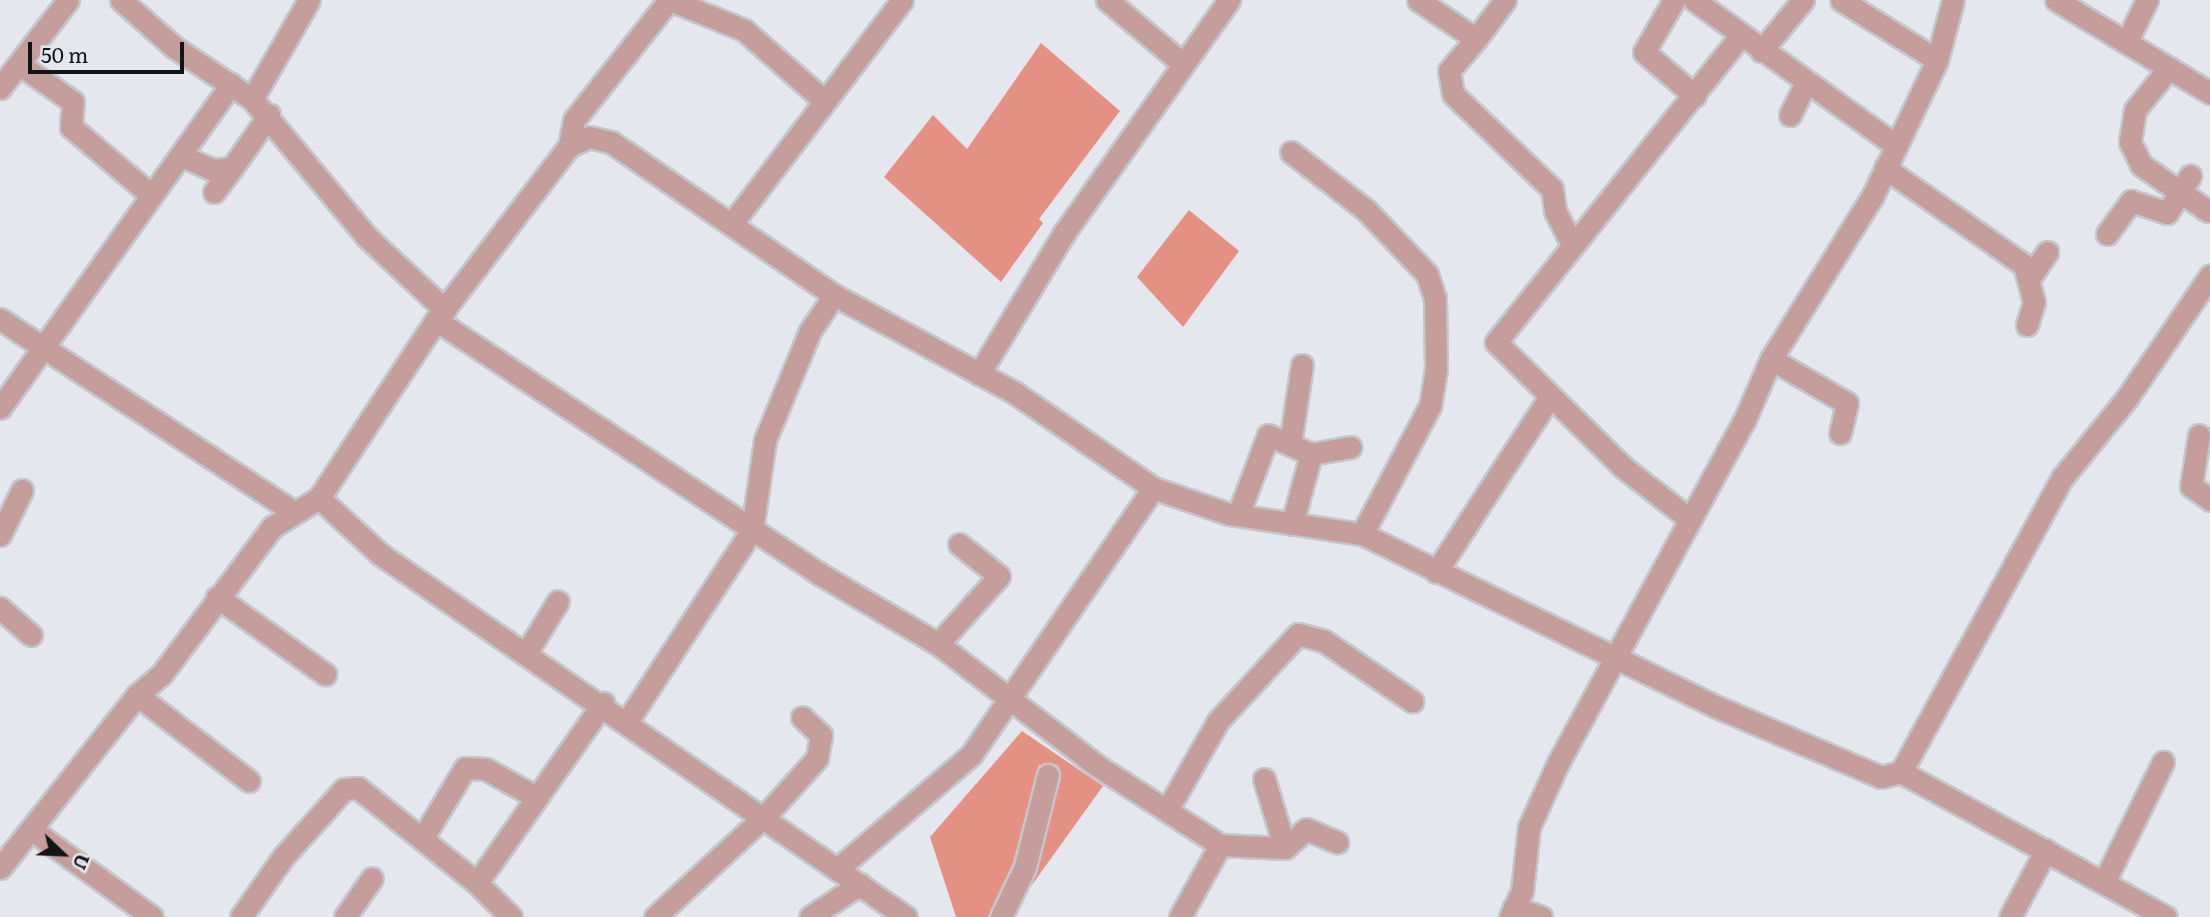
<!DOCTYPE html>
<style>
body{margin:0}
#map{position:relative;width:2210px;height:917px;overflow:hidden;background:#e4e8ee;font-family:Literata,serif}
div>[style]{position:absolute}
.building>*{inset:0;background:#e49184}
.roads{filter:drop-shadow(2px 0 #c3c6cb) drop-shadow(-2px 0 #c3c6cb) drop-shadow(0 2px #c3c6cb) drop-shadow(0 -2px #c3c6cb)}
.minor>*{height:21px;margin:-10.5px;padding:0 10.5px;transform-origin:10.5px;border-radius:10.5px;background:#c59e9c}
span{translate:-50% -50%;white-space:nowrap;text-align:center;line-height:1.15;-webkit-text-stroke:5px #e4e8ee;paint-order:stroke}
.north{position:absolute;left:28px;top:819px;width:70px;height:70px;-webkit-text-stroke:5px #e4e8ee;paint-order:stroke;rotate:113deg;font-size:19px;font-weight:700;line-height:28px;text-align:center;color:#131416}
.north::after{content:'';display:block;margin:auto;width:24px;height:32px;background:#131416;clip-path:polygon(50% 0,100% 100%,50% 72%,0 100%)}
.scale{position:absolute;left:28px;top:42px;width:156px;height:32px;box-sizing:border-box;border:4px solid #131416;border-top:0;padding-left:9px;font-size:21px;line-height:24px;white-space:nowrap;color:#131416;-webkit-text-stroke:5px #e4e8ee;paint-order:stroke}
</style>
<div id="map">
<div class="building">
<i style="clip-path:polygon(1041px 43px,1120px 111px,1039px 219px,1043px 223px,1001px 282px,884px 177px,933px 115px,967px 149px)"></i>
<i style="clip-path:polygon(1189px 210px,1239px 251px,1183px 327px,1137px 277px)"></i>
<i style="clip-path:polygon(1022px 731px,1103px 786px,1029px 889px,1061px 778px,1057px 765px,1039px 765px,1013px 863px,988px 917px,956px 917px,930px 837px)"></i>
</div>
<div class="roads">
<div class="minor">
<i style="left:121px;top:0;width:71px;rotate:41.6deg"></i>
<i style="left:174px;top:47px;width:94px;rotate:33.7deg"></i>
<i style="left:252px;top:99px;width:180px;rotate:50.2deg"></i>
<i style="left:367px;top:237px;width:107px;rotate:43.1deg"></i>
<i style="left:670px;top:0;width:80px;rotate:22.1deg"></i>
<i style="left:744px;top:30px;width:106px;rotate:41.5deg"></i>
<i style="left:1107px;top:0;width:99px;rotate:40.1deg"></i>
<i style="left:1418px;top:0;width:70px;rotate:33.9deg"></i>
<i style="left:1476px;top:39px;width:42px;rotate:130.2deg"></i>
<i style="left:1449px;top:71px;width:23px;rotate:80deg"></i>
<i style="left:1453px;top:94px;width:137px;rotate:43.8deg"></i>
<i style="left:1552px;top:189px;width:22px;rotate:82deg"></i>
<i style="left:1555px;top:211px;width:37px;rotate:63deg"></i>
<i style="left:1674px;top:0;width:60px;rotate:120deg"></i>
<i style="left:1644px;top:52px;width:67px;rotate:40.8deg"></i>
<i style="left:1694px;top:0;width:248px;rotate:35.8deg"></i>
<i style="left:1841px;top:0;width:113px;rotate:32deg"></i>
<i style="left:2056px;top:0;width:180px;rotate:31.1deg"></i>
<i style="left:1476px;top:39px;width:49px;rotate:-53.4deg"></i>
<i style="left:2127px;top:41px;width:46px;rotate:-64deg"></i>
<i style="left:1761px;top:51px;width:66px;rotate:-50.5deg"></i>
<i style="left:19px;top:64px;width:66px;rotate:35.1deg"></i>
<i style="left:73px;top:102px;width:25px;rotate:95deg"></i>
<i style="left:71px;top:127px;width:105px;rotate:40.4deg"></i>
<i style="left:2169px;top:68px;width:54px;rotate:129deg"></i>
<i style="left:2135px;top:110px;width:32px;rotate:99deg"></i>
<i style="left:2130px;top:142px;width:25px;rotate:64deg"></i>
<i style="left:2141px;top:165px;width:81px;rotate:34.5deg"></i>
<i style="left:0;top:88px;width:111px;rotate:-52.3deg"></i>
<i style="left:252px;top:99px;width:114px;rotate:-60.1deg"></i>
<i style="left:1790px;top:115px;width:37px;rotate:-64deg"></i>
<i style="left:569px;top:146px;width:26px;rotate:-79deg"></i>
<i style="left:574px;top:120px;width:153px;rotate:-51.6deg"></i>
<i style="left:1291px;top:152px;width:95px;rotate:37.7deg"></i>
<i style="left:1366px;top:210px;width:88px;rotate:46.4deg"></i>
<i style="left:1427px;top:274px;width:25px;rotate:72deg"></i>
<i style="left:1435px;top:298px;width:71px;rotate:89.2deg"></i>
<i style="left:1436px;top:369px;width:37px;rotate:99deg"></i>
<i style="left:1430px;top:406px;width:145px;rotate:118deg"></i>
<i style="left:182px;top:156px;width:34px;rotate:24deg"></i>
<i style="left:213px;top:170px;width:19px;rotate:-6deg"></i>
<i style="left:232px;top:168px;width:65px;rotate:-55.1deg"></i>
<i style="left:1885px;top:168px;width:169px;rotate:34.9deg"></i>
<i style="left:2024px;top:265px;width:38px;rotate:75deg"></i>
<i style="left:2034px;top:302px;width:24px;rotate:107deg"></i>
<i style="left:214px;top:192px;width:30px;rotate:-53deg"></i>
<i style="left:733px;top:222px;width:279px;rotate:-52.7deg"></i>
<i style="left:2107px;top:234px;width:41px;rotate:-54deg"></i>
<i style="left:2131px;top:201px;width:38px;rotate:18deg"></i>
<i style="left:2167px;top:213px;width:44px;rotate:-58.1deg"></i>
<i style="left:2031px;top:276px;width:29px;rotate:-56deg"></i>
<i style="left:0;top:319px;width:348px;rotate:33.3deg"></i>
<i style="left:436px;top:320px;width:458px;rotate:33.5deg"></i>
<i style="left:818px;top:573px;width:139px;rotate:30.6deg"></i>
<i style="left:938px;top:644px;width:199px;rotate:37.4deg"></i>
<i style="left:1096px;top:765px;width:148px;rotate:32.8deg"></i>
<i style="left:1220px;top:845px;width:82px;rotate:119.1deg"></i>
<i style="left:1771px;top:359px;width:88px;rotate:30.1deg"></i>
<i style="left:1847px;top:403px;width:31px;rotate:103deg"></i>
<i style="left:979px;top:374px;width:165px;rotate:-58.9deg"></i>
<i style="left:1064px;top:233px;width:286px;rotate:-54.7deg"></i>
<i style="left:0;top:408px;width:398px;rotate:-54.5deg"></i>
<i style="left:2199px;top:435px;width:52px;rotate:98.9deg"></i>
<i style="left:2191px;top:486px;width:24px;rotate:36deg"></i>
<i style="left:1290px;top:444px;width:80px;rotate:-81.4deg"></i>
<i style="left:1238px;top:515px;width:85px;rotate:-69.4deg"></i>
<i style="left:1268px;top:435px;width:47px;rotate:23.8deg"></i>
<i style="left:1687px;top:517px;width:81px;rotate:-142deg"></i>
<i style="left:1623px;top:467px;width:178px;rotate:-135.5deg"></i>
<i style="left:1496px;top:342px;width:391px;rotate:-51.4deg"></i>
<i style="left:1292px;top:524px;width:73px;rotate:-74.8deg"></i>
<i style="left:1311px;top:454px;width:40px;rotate:-10deg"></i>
<i style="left:0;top:535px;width:50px;rotate:-63.9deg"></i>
<i style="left:1436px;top:572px;width:207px;rotate:-57deg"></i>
<i style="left:217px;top:597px;width:133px;rotate:35.5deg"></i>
<i style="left:0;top:608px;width:41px;rotate:41.1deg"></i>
<i style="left:938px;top:644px;width:91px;rotate:-48.1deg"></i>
<i style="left:999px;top:576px;width:51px;rotate:-141.3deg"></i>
<i style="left:528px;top:650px;width:57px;rotate:-58.5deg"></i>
<i style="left:137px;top:695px;width:141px;rotate:37.5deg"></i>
<i style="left:628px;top:720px;width:227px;rotate:-56.9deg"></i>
<i style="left:752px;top:530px;width:91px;rotate:-81.8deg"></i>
<i style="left:765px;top:440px;width:118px;rotate:-67.6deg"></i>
<i style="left:810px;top:331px;width:43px;rotate:-56.3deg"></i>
<i style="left:1901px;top:772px;width:302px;rotate:28.7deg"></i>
<i style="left:1264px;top:779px;width:72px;rotate:73.1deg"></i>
<i style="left:1167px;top:810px;width:103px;rotate:-60.2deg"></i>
<i style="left:1218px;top:721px;width:118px;rotate:-47.4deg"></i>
<i style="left:1298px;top:634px;width:27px;rotate:15deg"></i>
<i style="left:1324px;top:641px;width:107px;rotate:34.3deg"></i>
<i style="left:32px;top:830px;width:148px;rotate:35.9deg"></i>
<i style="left:422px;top:839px;width:83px;rotate:-58.8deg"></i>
<i style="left:465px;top:768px;width:21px;rotate:3deg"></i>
<i style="left:486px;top:769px;width:55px;rotate:29.4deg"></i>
<i style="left:1220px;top:845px;width:65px;rotate:2.6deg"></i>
<i style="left:1285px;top:848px;width:28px;rotate:-42deg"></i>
<i style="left:1306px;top:829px;width:34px;rotate:23deg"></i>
<i style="left:841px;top:866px;width:171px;rotate:-40.5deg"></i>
<i style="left:971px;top:755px;width:323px;rotate:-55.7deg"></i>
<i style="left:0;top:868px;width:221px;rotate:-51.6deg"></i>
<i style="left:137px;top:695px;width:31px;rotate:-40deg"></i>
<i style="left:161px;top:675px;width:185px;rotate:-53.1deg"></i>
<i style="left:272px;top:527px;width:55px;rotate:-31.7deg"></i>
<i style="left:2104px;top:882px;width:134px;rotate:-63.8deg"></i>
<i style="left:1514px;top:907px;width:29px;rotate:20deg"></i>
<i style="left:241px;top:917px;width:73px;rotate:-55deg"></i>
<i style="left:283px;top:857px;width:91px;rotate:-48.1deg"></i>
<i style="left:344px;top:789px;width:14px;rotate:-4deg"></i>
<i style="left:358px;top:788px;width:152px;rotate:38.6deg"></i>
<i style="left:345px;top:917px;width:47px;rotate:-55.3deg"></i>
<i style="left:511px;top:917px;width:48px;rotate:-135deg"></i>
<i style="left:477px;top:883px;width:220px;rotate:-55deg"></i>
<i style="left:655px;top:917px;width:149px;rotate:-42.6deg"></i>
<i style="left:765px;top:816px;width:78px;rotate:-48.1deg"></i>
<i style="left:817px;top:758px;width:23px;rotate:-80deg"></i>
<i style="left:821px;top:735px;width:26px;rotate:-137deg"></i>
<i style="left:810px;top:917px;width:60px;rotate:-33.4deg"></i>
<i style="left:906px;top:917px;width:639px;rotate:-145.39deg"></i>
<i style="left:380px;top:554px;width:83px;rotate:-137.4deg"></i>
<i style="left:319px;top:498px;width:213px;rotate:-56.7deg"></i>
<i style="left:436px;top:320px;width:219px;rotate:-52.6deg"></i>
<i style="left:569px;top:146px;width:22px;rotate:-24deg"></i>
<i style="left:589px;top:137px;width:23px;rotate:13deg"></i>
<i style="left:611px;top:142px;width:270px;rotate:34.5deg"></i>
<i style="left:834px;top:295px;width:206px;rotate:28.4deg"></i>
<i style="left:1015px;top:393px;width:168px;rotate:34.5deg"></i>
<i style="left:1153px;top:488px;width:80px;rotate:18.9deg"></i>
<i style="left:1229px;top:514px;width:134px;rotate:8.6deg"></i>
<i style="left:1362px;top:534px;width:395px;rotate:26deg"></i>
<i style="left:1717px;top:707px;width:178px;rotate:23.1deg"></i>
<i style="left:1881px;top:777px;width:21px;rotate:-14deg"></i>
<i style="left:1901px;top:772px;width:335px;rotate:-61.3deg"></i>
<i style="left:2062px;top:478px;width:103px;rotate:-50.9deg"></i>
<i style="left:2127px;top:398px;width:148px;rotate:-55.8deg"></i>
<i style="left:1001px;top:917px;width:55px;rotate:-64.4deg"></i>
<i style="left:1025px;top:867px;width:95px;rotate:-76deg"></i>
<i style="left:1510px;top:917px;width:29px;rotate:-65deg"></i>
<i style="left:1522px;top:891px;width:64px;rotate:-83.8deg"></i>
<i style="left:1529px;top:827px;width:70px;rotate:-65.6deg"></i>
<i style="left:1558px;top:763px;width:389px;rotate:-61.5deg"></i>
<i style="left:1744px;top:421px;width:68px;rotate:-66.5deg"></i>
<i style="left:1771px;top:359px;width:193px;rotate:-58.1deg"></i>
<i style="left:1873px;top:195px;width:149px;rotate:-64.6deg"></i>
<i style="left:1937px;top:60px;width:62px;rotate:-75.1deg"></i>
<i style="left:2010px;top:917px;width:76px;rotate:-61.8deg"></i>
</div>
</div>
<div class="north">U</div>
<div class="scale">50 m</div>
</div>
